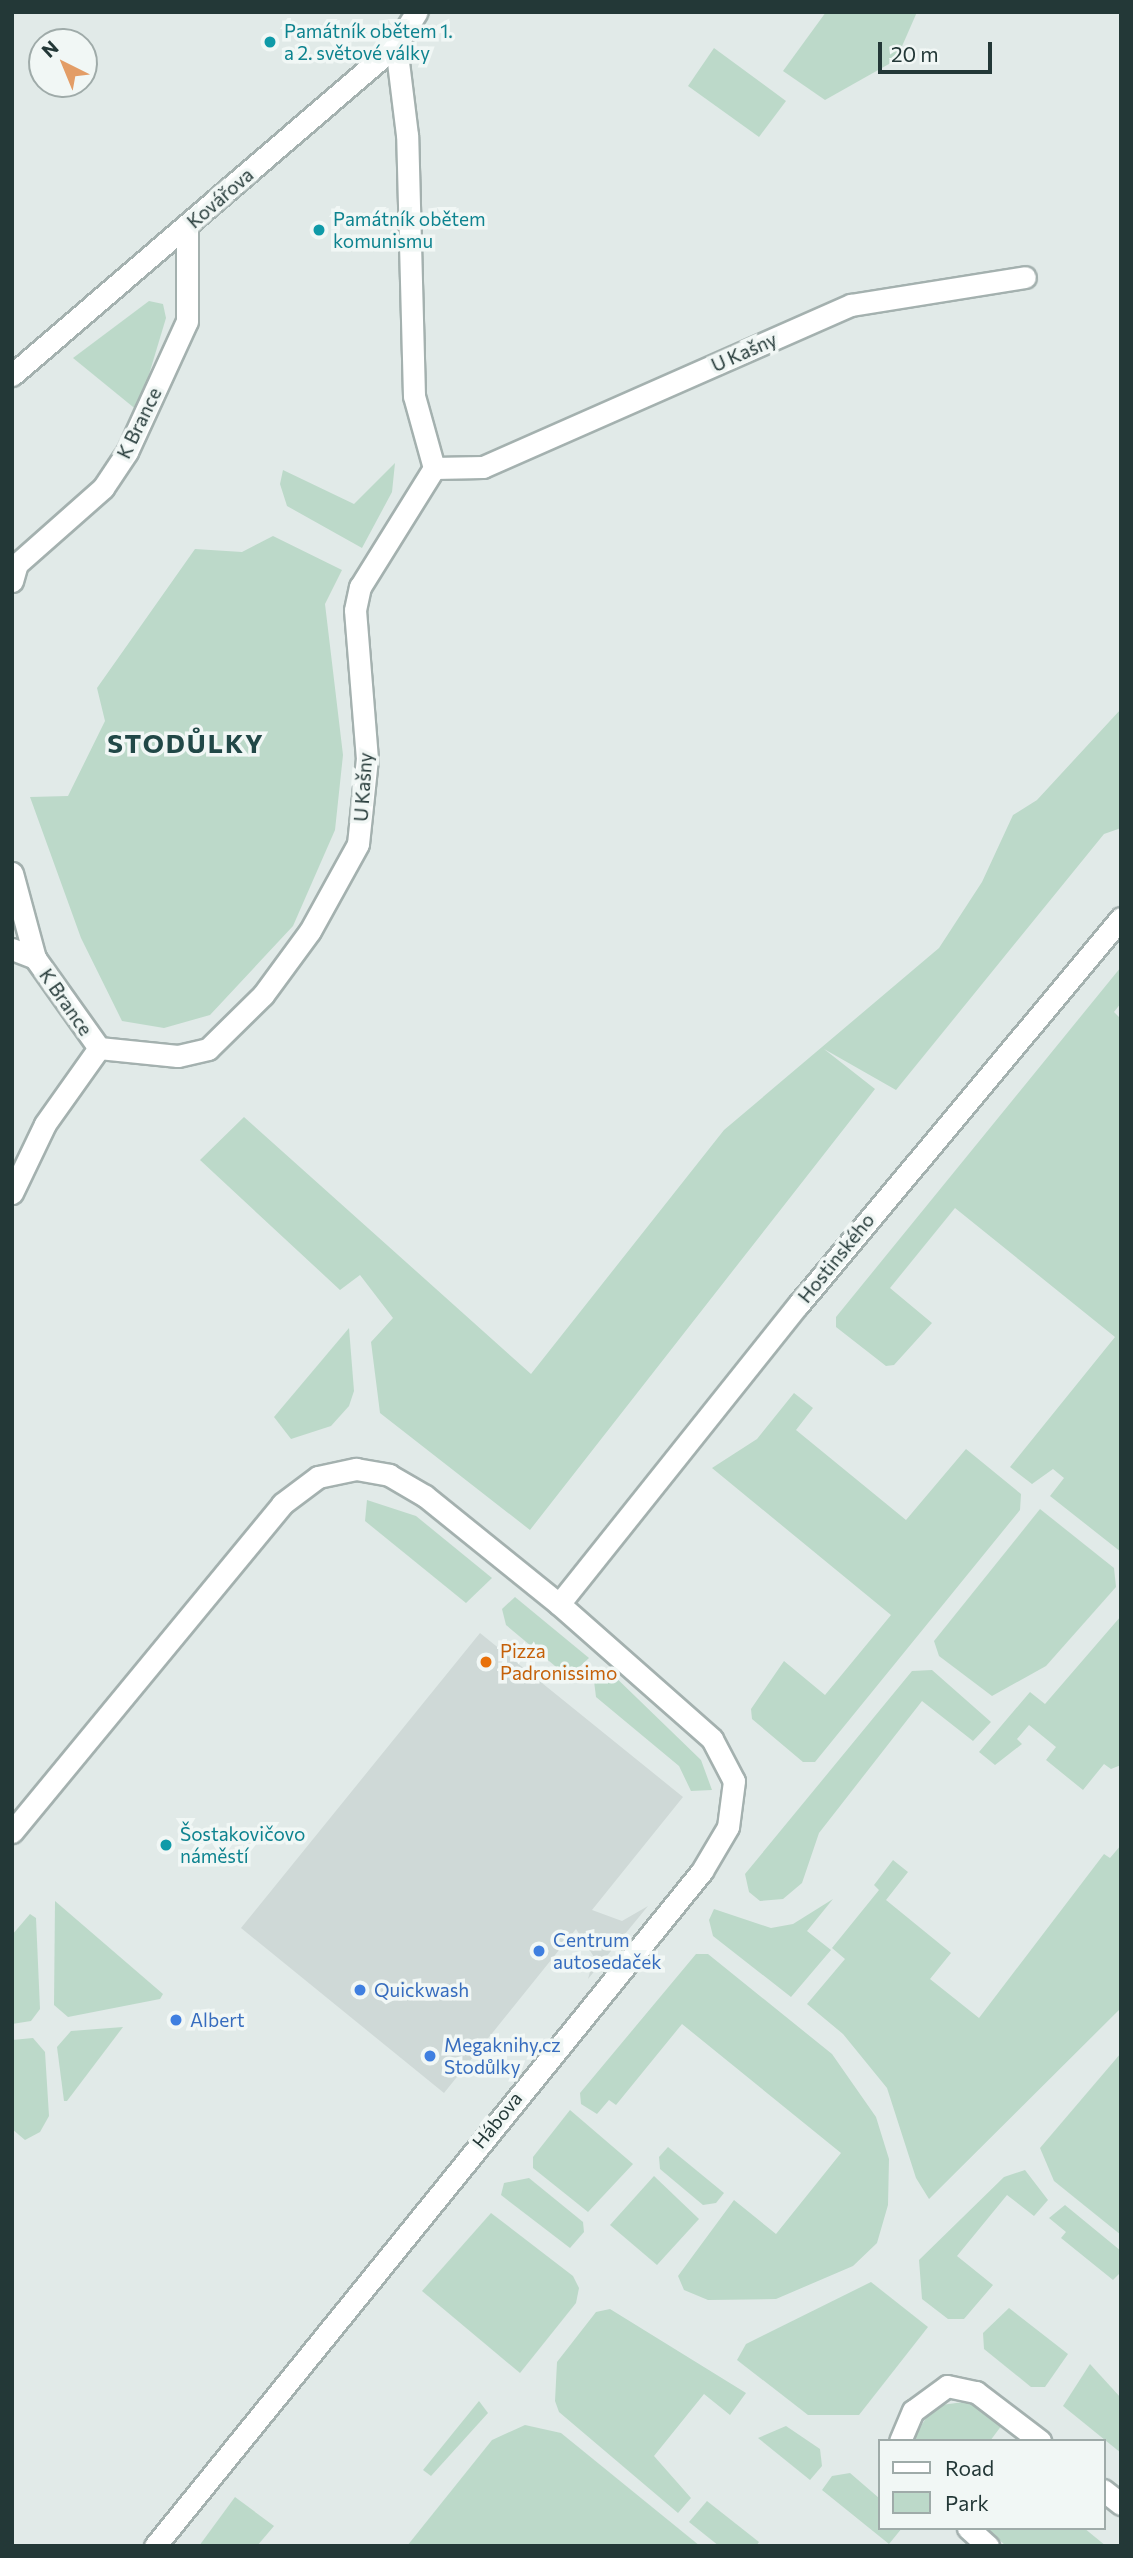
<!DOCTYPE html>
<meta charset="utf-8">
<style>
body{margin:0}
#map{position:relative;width:1133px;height:2558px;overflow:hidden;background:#e1eae8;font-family:Commissioner,sans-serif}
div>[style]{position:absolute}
.built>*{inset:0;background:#cfd9d7}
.green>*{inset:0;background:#bcd9c9}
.roads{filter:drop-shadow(2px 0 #a4b1af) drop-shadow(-2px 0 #a4b1af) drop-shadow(0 2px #a4b1af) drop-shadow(0 -2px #a4b1af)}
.minor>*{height:21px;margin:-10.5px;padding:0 10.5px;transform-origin:10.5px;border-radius:10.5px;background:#fff}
.dots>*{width:19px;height:19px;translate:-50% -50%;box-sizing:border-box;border:4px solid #f1f7f5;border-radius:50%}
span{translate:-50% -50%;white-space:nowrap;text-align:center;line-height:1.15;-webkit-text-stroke:7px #f1f7f5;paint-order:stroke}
.culture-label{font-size:19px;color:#0d838f}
.left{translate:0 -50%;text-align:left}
.street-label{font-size:19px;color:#233837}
.food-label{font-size:19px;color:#c56008}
.shop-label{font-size:19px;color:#366cbe}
.district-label{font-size:26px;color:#214847;font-weight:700;letter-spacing:2px}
.frame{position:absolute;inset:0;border:14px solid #233837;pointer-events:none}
.legend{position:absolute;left:878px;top:2439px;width:228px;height:91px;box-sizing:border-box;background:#f1f7f5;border:2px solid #9faba9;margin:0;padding:9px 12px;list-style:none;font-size:21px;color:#233837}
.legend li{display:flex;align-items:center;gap:14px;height:35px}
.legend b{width:35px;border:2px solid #9faba9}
.north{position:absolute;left:28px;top:28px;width:70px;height:70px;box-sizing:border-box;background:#f1f7f5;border:2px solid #9faba9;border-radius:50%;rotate:317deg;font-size:19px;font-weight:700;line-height:28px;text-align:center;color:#233837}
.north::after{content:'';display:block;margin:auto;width:24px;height:32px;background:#e39d66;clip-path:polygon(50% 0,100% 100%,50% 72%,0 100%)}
.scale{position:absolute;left:878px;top:42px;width:114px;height:32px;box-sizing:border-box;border:4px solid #233837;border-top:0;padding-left:9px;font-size:21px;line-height:24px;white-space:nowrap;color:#233837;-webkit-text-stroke:5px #f1f7f5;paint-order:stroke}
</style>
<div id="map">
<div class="built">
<i style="clip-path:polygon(480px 1633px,683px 1797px,592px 1910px,622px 1921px,648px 1906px,588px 1979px,594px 1957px,576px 1929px,444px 2093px,241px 1928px)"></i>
</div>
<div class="green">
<i style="clip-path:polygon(826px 12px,917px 12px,896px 60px,825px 100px,783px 71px)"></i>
<i style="clip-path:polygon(714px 48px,786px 101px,759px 137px,688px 86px)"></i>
<i style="clip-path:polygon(149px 301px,163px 304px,166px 318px,138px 411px,73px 358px)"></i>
<i style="clip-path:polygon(395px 463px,392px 492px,362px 548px,287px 506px,280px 484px,283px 470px,354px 504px)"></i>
<i style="clip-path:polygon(273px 536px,342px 570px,325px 604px,343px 755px,335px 830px,293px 926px,210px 1015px,164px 1028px,122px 1021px,81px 938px,30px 797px,68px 796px,105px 721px,97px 688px,195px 549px,242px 552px)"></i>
<i style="clip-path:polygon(1121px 709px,1121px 828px,1104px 834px,896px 1090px,824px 1049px,875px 1089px,530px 1530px,380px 1413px,371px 1342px,393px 1318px,360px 1275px,340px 1290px,200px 1160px,244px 1117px,531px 1374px,724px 1130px,939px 948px,982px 882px,1013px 815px,1037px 800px)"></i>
<i style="clip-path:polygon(1121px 967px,1121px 1003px,1114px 1012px,1121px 1019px,1121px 1552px,1050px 1496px,1064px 1478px,1053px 1469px,1032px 1484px,1010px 1467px,1115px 1337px,955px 1208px,890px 1288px,932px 1323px,894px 1365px,886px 1366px,836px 1327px,836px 1317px)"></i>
<i style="clip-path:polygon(349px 1328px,354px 1391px,349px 1406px,331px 1426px,291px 1439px,274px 1417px)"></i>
<i style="clip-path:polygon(794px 1393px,813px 1408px,796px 1430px,906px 1520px,966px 1449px,1021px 1494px,1020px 1510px,815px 1762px,803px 1762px,752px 1719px,751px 1709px,784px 1661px,825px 1695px,891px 1615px,712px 1468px,757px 1439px)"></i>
<i style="clip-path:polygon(367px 1500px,416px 1516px,492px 1578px,466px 1603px,365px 1521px)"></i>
<i style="clip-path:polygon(1040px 1509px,1114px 1568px,1116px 1587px,1046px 1666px,992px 1696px,939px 1656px,934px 1641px)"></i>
<i style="clip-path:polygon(515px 1597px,589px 1658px,575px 1671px,561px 1671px,506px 1625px,502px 1609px)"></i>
<i style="clip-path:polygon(1121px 1616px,1121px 1765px,1111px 1769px,1104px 1764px,1083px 1790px,1046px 1760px,1056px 1747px,1029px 1725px,1017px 1739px,1022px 1744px,995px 1765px,979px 1752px,1030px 1692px,1045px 1704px)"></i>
<i style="clip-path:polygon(606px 1668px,701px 1760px,712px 1790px,691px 1791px,679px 1766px,596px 1697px,594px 1681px)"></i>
<i style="clip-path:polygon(932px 1670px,991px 1722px,973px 1741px,922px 1701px,819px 1833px,802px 1883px,783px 1899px,760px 1901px,749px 1892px,745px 1874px,912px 1671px)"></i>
<i style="clip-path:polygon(1121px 1845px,1121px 2008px,929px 2199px,916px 2178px,887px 2088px,843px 2034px,807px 2004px,845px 1959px,832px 1948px,879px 1890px,874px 1885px,893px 1860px,908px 1872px,886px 1900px,951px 1953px,930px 1979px,979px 2018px,1104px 1854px,1110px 1858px)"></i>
<i style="clip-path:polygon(833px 1899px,807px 1931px,831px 1950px,791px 1997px,713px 1936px,709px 1920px,714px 1909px,771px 1928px,793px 1924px)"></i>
<i style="clip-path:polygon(55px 1901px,163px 1994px,160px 1999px,68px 2017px,54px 2005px)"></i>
<i style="clip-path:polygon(30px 1914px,36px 1918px,40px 2009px,31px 2021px,12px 2024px,12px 1935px)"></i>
<i style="clip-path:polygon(696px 1954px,708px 1954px,832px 2054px,876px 2117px,889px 2159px,888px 2205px,877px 2243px,853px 2266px,776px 2299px,708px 2300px,684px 2290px,678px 2276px,734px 2200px,776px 2234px,841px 2153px,682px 2024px,616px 2105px,609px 2100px,597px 2114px,581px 2104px,580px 2093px)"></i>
<i style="clip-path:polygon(123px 2027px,67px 2101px,64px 2101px,57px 2047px,71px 2031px)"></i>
<i style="clip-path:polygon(33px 2038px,45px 2052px,49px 2116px,40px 2132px,25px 2140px,12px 2129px,12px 2040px)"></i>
<i style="clip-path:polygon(1121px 2053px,1121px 2235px,1054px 2181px,1040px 2148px)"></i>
<i style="clip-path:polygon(570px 2110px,633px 2164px,588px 2212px,533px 2168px,533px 2157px)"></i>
<i style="clip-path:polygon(668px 2147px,724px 2193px,716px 2203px,703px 2205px,660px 2169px,659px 2157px)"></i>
<i style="clip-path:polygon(1025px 2170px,1048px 2200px,1034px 2216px,1007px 2195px,957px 2256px,993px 2285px,964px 2319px,948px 2319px,922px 2299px,919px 2260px,1004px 2177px)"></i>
<i style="clip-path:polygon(654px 2176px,699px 2219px,657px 2265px,610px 2225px)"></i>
<i style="clip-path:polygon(529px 2178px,583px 2222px,584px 2232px,570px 2248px,501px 2195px,504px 2183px)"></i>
<i style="clip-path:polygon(1065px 2205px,1121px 2251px,1121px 2272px,1113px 2280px,1061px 2238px,1066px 2232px,1049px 2218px)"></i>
<i style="clip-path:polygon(491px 2213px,573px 2276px,579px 2288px,576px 2303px,520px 2373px,422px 2291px)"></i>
<i style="clip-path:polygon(871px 2282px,928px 2327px,859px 2415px,808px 2415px,737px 2360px,746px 2344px)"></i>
<i style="clip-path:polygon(1009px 2308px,1068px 2354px,1045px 2387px,1031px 2387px,984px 2349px,983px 2333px)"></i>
<i style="clip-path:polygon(610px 2309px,746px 2393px,730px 2415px,704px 2394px,654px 2456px,691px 2498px,678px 2513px,559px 2412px,555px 2401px,557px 2362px,596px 2312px)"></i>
<i style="clip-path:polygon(1090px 2364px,1121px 2398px,1121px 2453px,1063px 2406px)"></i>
<i style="clip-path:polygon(479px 2401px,488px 2413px,431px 2476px,423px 2470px)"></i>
<i style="clip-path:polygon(971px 2401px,1002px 2425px,990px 2441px,911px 2441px,934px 2406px)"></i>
<i style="clip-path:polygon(525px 2425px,561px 2433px,700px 2546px,407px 2546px,492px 2440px)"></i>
<i style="clip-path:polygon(786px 2426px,820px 2449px,822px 2466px,810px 2480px,758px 2438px)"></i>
<i style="clip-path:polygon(850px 2473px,879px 2498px,879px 2528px,902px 2528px,889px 2544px,822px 2490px,832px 2476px)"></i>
<i style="clip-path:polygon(235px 2497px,274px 2526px,257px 2546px,199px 2546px)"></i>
<i style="clip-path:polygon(707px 2501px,759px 2542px,756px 2546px,719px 2546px,689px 2522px)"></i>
<i style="clip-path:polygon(986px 2528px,1084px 2528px,1106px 2546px,1006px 2546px)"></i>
</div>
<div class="roads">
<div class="minor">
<i style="left:12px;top:375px;width:506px;rotate:-40.67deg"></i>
<i style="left:396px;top:45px;width:39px;rotate:-58deg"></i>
<i style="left:434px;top:468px;width:49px;rotate:-1.2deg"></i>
<i style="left:483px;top:467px;width:402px;rotate:-23.8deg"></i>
<i style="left:851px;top:305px;width:176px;rotate:-9.1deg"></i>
<i style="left:12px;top:581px;width:18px;rotate:-74deg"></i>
<i style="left:17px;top:564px;width:115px;rotate:-41.5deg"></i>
<i style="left:103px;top:488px;width:43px;rotate:-56.3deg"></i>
<i style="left:127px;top:452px;width:144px;rotate:-65.4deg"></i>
<i style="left:187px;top:321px;width:94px;rotate:-90deg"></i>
<i style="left:12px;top:873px;width:88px;rotate:74.9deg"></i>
<i style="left:35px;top:958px;width:110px;rotate:54.6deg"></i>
<i style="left:12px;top:949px;width:25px;rotate:21deg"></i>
<i style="left:99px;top:1048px;width:79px;rotate:5.8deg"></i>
<i style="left:178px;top:1056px;width:31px;rotate:-13deg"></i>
<i style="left:208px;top:1049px;width:77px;rotate:-44.5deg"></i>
<i style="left:263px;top:995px;width:79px;rotate:-53.7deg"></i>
<i style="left:310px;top:931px;width:99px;rotate:-61.1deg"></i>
<i style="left:358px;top:844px;width:85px;rotate:-84deg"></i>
<i style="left:367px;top:759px;width:149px;rotate:-94.6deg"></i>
<i style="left:355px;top:610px;width:24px;rotate:-78deg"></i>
<i style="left:360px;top:587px;width:140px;rotate:-58.1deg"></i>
<i style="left:434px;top:468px;width:75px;rotate:-105.5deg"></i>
<i style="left:414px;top:396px;width:261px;rotate:-91.5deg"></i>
<i style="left:407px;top:135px;width:91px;rotate:-97deg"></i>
<i style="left:12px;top:1193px;width:76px;rotate:-64.4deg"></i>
<i style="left:45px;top:1124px;width:93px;rotate:-54.6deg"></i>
<i style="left:559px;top:1604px;width:383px;rotate:-51.4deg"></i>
<i style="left:798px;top:1305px;width:504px;rotate:-50.15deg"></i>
<i style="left:12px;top:1832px;width:425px;rotate:-50.5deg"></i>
<i style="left:282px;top:1504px;width:45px;rotate:-36.9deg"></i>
<i style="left:318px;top:1477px;width:39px;rotate:-12deg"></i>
<i style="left:356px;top:1469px;width:34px;rotate:10deg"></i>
<i style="left:389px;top:1475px;width:42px;rotate:30.3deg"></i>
<i style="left:425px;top:1496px;width:172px;rotate:38.9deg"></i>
<i style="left:559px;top:1604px;width:204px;rotate:41.4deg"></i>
<i style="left:712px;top:1739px;width:47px;rotate:62.4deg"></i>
<i style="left:734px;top:1781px;width:46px;rotate:97.4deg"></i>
<i style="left:728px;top:1827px;width:51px;rotate:120.6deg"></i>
<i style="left:702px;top:1871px;width:869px;rotate:129.02deg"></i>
<i style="left:900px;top:2441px;width:33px;rotate:-67deg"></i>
<i style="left:913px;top:2411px;width:42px;rotate:-36.3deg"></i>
<i style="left:947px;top:2386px;width:30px;rotate:12deg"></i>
<i style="left:976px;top:2392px;width:81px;rotate:37.4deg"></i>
<i style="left:1103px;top:2490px;width:23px;rotate:38deg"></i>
<i style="left:968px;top:2528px;width:27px;rotate:42deg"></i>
</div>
</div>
<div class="dots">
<i style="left:270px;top:42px;background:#0f9aa8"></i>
<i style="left:319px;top:230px;background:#0f9aa8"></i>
<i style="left:486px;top:1662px;background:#e8710a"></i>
<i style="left:166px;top:1845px;background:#0f9aa8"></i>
<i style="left:539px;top:1951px;background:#3f7fe0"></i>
<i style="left:360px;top:1990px;background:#3f7fe0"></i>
<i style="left:176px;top:2020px;background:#3f7fe0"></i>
<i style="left:430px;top:2056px;background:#3f7fe0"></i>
</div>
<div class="culture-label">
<span class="left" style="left:284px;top:42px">Památník obětem 1.<br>a 2. světové války</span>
<span class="left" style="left:333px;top:230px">Památník obětem<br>komunismu</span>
<span class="left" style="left:180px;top:1845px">Šostakovičovo<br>náměstí</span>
</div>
<div class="street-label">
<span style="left:220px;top:198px;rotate:-41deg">Kovářova</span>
<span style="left:744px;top:352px;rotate:-24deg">U Kašny</span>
<span style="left:139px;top:423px;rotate:-64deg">K Brance</span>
<span style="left:363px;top:787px;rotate:-86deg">U Kašny</span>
<span style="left:66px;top:1002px;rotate:55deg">K Brance</span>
<span style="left:836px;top:1258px;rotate:-51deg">Hostinského</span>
<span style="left:497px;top:2120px;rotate:-51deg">Hábova</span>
</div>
<div class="food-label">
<span class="left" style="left:500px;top:1662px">Pizza<br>Padronissimo</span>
</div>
<div class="shop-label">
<span class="left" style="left:553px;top:1951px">Centrum<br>autosedaček</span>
<span class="left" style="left:374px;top:1990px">Quickwash</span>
<span class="left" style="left:190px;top:2020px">Albert</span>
<span class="left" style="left:444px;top:2056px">Megaknihy.cz<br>Stodůlky</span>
</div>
<div class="district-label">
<span style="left:186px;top:743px">STODŮLKY</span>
</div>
<div class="frame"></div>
<ul class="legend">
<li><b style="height:9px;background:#fff"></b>Road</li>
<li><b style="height:19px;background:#bcd9c9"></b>Park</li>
</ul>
<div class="north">N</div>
<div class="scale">20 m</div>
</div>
